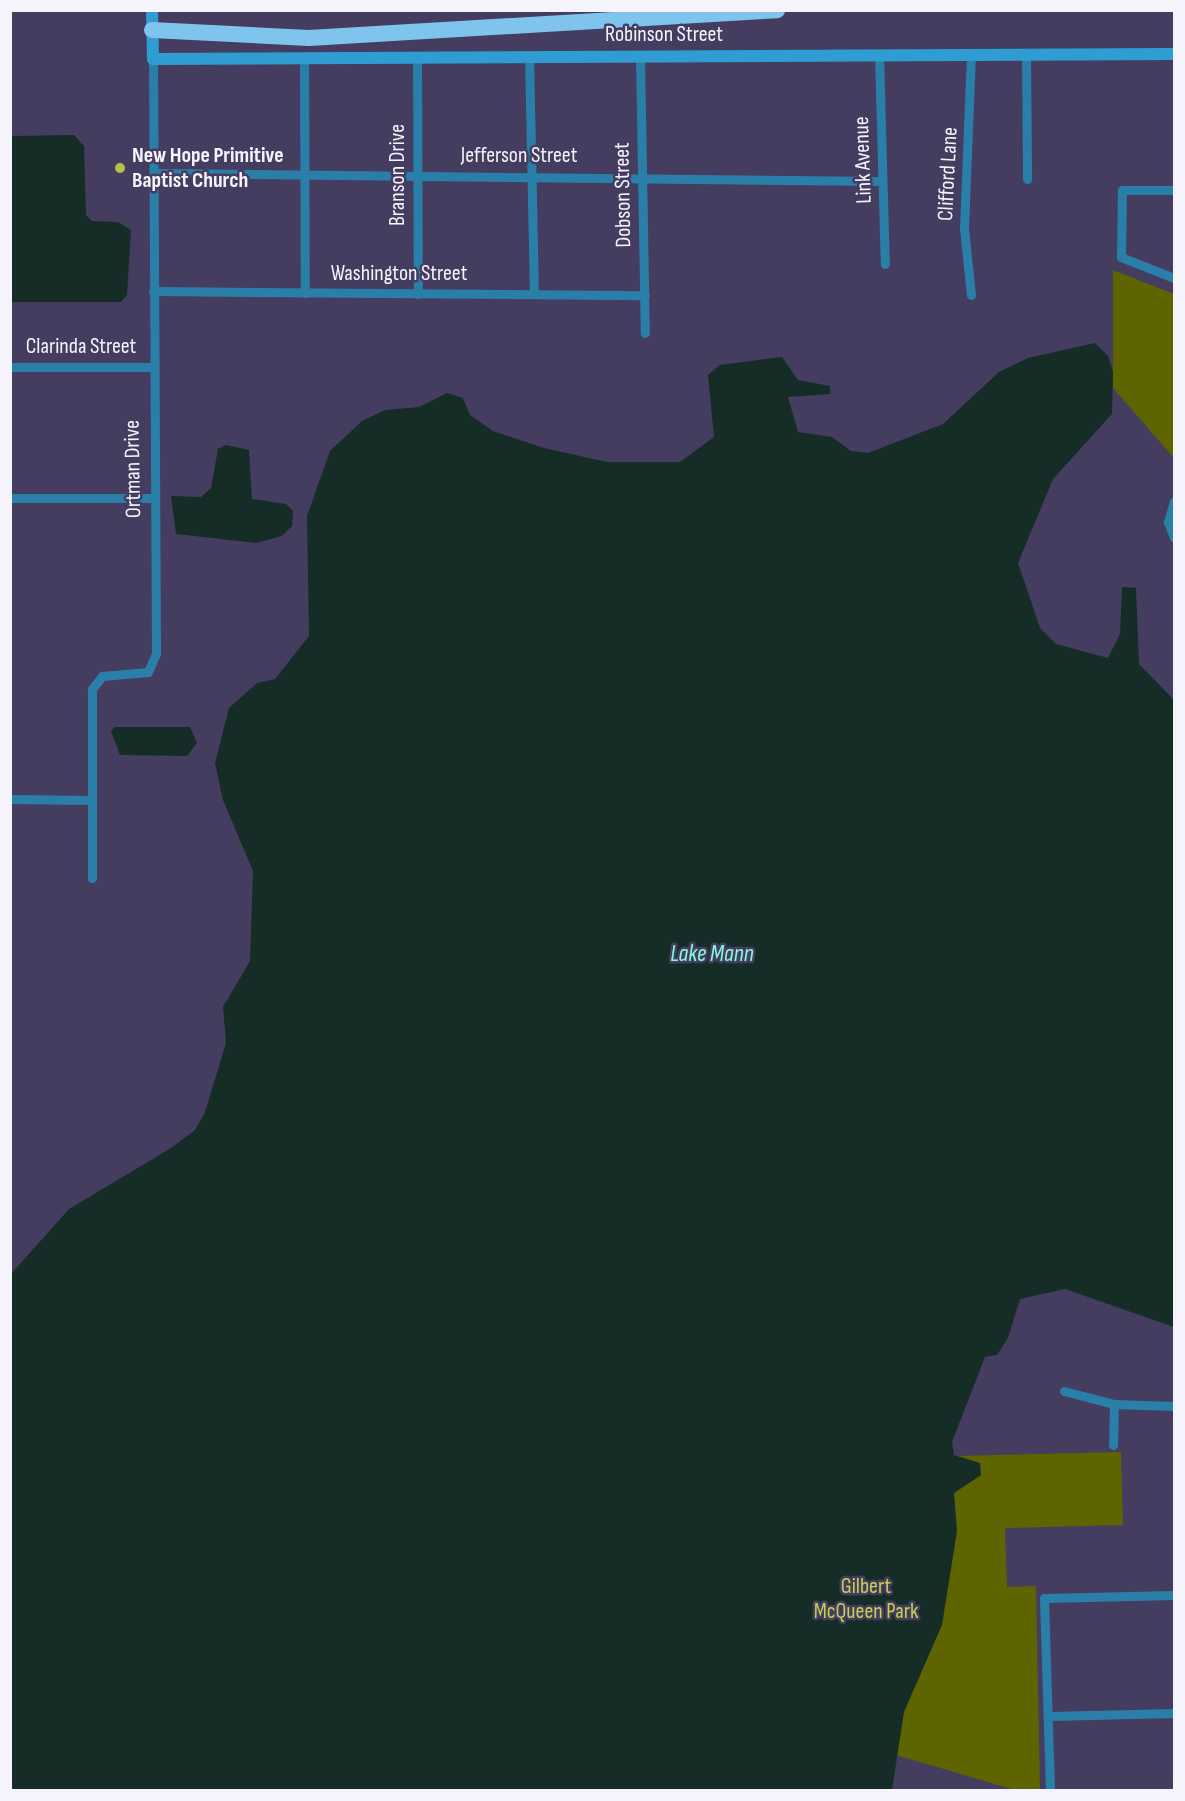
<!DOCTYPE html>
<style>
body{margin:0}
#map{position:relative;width:1185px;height:1801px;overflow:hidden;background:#453d60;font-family:"Sofia Sans Condensed",sans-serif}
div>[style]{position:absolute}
.green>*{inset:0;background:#5d6400}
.water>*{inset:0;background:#152d26}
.street>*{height:9px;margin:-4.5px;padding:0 4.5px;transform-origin:4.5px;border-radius:4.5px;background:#2a7fa9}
.secondary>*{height:12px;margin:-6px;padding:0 6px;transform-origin:6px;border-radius:6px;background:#309dd2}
.highway>*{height:16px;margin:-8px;padding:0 8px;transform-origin:8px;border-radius:8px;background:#7ec4ec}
.dots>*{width:16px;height:16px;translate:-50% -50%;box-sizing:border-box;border:3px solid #453d60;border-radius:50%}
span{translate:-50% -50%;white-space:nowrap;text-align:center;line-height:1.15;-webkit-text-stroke:5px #453d60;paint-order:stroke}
.street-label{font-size:22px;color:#f5f3fc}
.poi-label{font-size:22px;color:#f5f3fc;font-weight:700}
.left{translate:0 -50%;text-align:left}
.park-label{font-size:22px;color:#c5d24b}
.water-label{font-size:24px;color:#83fadb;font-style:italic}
.frame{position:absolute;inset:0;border:12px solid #f5f3fc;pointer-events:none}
</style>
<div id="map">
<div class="green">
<i style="clip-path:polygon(1113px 270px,1174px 294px,1174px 458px,1113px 388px)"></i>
<i style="clip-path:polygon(1121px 1452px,1123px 1525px,1005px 1528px,1007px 1587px,1036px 1586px,1040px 1790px,1015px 1790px,652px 1683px,653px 1463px)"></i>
</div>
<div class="water">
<i style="clip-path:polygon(74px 135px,84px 146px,86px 215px,92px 221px,118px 222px,131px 230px,127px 295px,121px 302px,11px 302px,11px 136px)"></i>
<i style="clip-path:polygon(1095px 343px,1108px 356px,1113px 372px,1112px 414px,1053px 479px,1018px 563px,1040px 628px,1056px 644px,1108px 658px,1120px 634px,1122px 587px,1136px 588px,1139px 664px,1174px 700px,1174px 1327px,1065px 1289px,1020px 1299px,1008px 1338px,997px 1355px,985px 1357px,952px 1442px,954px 1455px,980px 1463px,981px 1475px,954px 1493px,957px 1531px,942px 1625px,904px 1712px,892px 1790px,15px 1790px,10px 1786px,11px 1274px,69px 1209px,171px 1148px,195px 1130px,205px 1112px,226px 1043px,223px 1007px,250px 961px,253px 871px,223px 800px,215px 763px,229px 708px,257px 683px,275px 679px,309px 636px,307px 516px,330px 451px,362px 421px,385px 410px,419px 407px,447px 393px,463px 398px,470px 415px,493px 431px,544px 448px,607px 462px,680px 462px,714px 437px,708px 375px,720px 365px,782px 357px,798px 380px,830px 386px,830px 394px,788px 397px,798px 432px,832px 437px,851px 451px,868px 453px,943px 424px,999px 372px,1028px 358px)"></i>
<i style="clip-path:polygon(226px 445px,249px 450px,252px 499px,286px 504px,293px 511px,292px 526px,282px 536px,256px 543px,176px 534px,171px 496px,201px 497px,211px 488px,218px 449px)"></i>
<i style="clip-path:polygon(115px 727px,190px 727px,197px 743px,187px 756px,120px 755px,111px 731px)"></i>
</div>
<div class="street">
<i style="left:879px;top:55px;width:209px;rotate:88.4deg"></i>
<i style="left:1026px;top:55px;width:124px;rotate:89.5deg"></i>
<i style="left:417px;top:56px;width:238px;rotate:89.8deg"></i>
<i style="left:529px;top:56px;width:238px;rotate:88.8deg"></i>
<i style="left:640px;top:56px;width:277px;rotate:89deg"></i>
<i style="left:304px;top:57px;width:236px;rotate:89.8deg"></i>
<i style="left:155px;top:173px;width:727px;rotate:0.63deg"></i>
<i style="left:1174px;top:190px;width:52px;rotate:180deg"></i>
<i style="left:1122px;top:190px;width:67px;rotate:90.9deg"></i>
<i style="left:1121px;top:257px;width:57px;rotate:21.6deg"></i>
<i style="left:153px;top:291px;width:492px;rotate:0.5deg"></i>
<i style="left:971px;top:295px;width:67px;rotate:-96deg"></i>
<i style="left:964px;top:228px;width:173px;rotate:-87.7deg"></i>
<i style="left:10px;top:367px;width:142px"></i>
<i style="left:10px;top:498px;width:144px"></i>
<i style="left:1174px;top:501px;width:22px;rotate:106deg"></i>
<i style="left:1168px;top:522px;width:17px;rotate:69deg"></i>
<i style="left:10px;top:799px;width:82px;rotate:0.7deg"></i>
<i style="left:92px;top:878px;width:189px;rotate:-90deg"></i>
<i style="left:92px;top:689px;width:16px;rotate:-52deg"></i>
<i style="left:102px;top:676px;width:46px;rotate:-5deg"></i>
<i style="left:148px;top:672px;width:21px;rotate:-67deg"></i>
<i style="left:156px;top:653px;width:594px;rotate:-90.29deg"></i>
<i style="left:1064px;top:1391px;width:52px;rotate:14.6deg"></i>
<i style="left:1114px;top:1404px;width:60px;rotate:1.9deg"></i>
<i style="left:1113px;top:1445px;width:41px;rotate:-88.6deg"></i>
<i style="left:1050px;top:1716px;width:124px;rotate:-1.4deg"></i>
<i style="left:1050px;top:1790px;width:192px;rotate:-91.8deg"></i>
<i style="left:1044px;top:1598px;width:130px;rotate:-1.3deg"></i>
</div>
<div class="secondary">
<i style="left:152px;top:10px;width:49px;rotate:88.8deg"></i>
<i style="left:153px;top:59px;width:1021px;rotate:-0.28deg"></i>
</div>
<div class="highway">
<i style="left:152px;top:30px;width:157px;rotate:2.9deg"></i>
<i style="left:309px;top:38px;width:469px;rotate:-3.4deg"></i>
</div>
<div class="dots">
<i style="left:120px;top:168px;background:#b6c149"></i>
</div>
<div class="street-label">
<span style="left:664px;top:35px">Robinson Street</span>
<span style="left:519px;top:156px">Jefferson Street</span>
<span style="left:863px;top:160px;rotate:-92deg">Link Avenue</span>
<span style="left:948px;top:174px;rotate:-87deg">Clifford Lane</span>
<span style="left:398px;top:175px;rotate:-90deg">Branson Drive</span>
<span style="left:623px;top:195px;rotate:-91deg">Dobson Street</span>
<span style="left:399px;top:274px">Washington Street</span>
<span style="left:81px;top:347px">Clarinda Street</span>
<span style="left:133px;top:469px;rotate:-91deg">Ortman Drive</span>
</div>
<div class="poi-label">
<span class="left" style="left:132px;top:168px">New Hope Primitive<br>Baptist Church</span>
</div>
<div class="park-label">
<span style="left:866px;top:1599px">Gilbert<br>McQueen Park</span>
</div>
<div class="water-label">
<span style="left:712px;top:954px">Lake Mann</span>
</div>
<div class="frame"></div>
</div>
